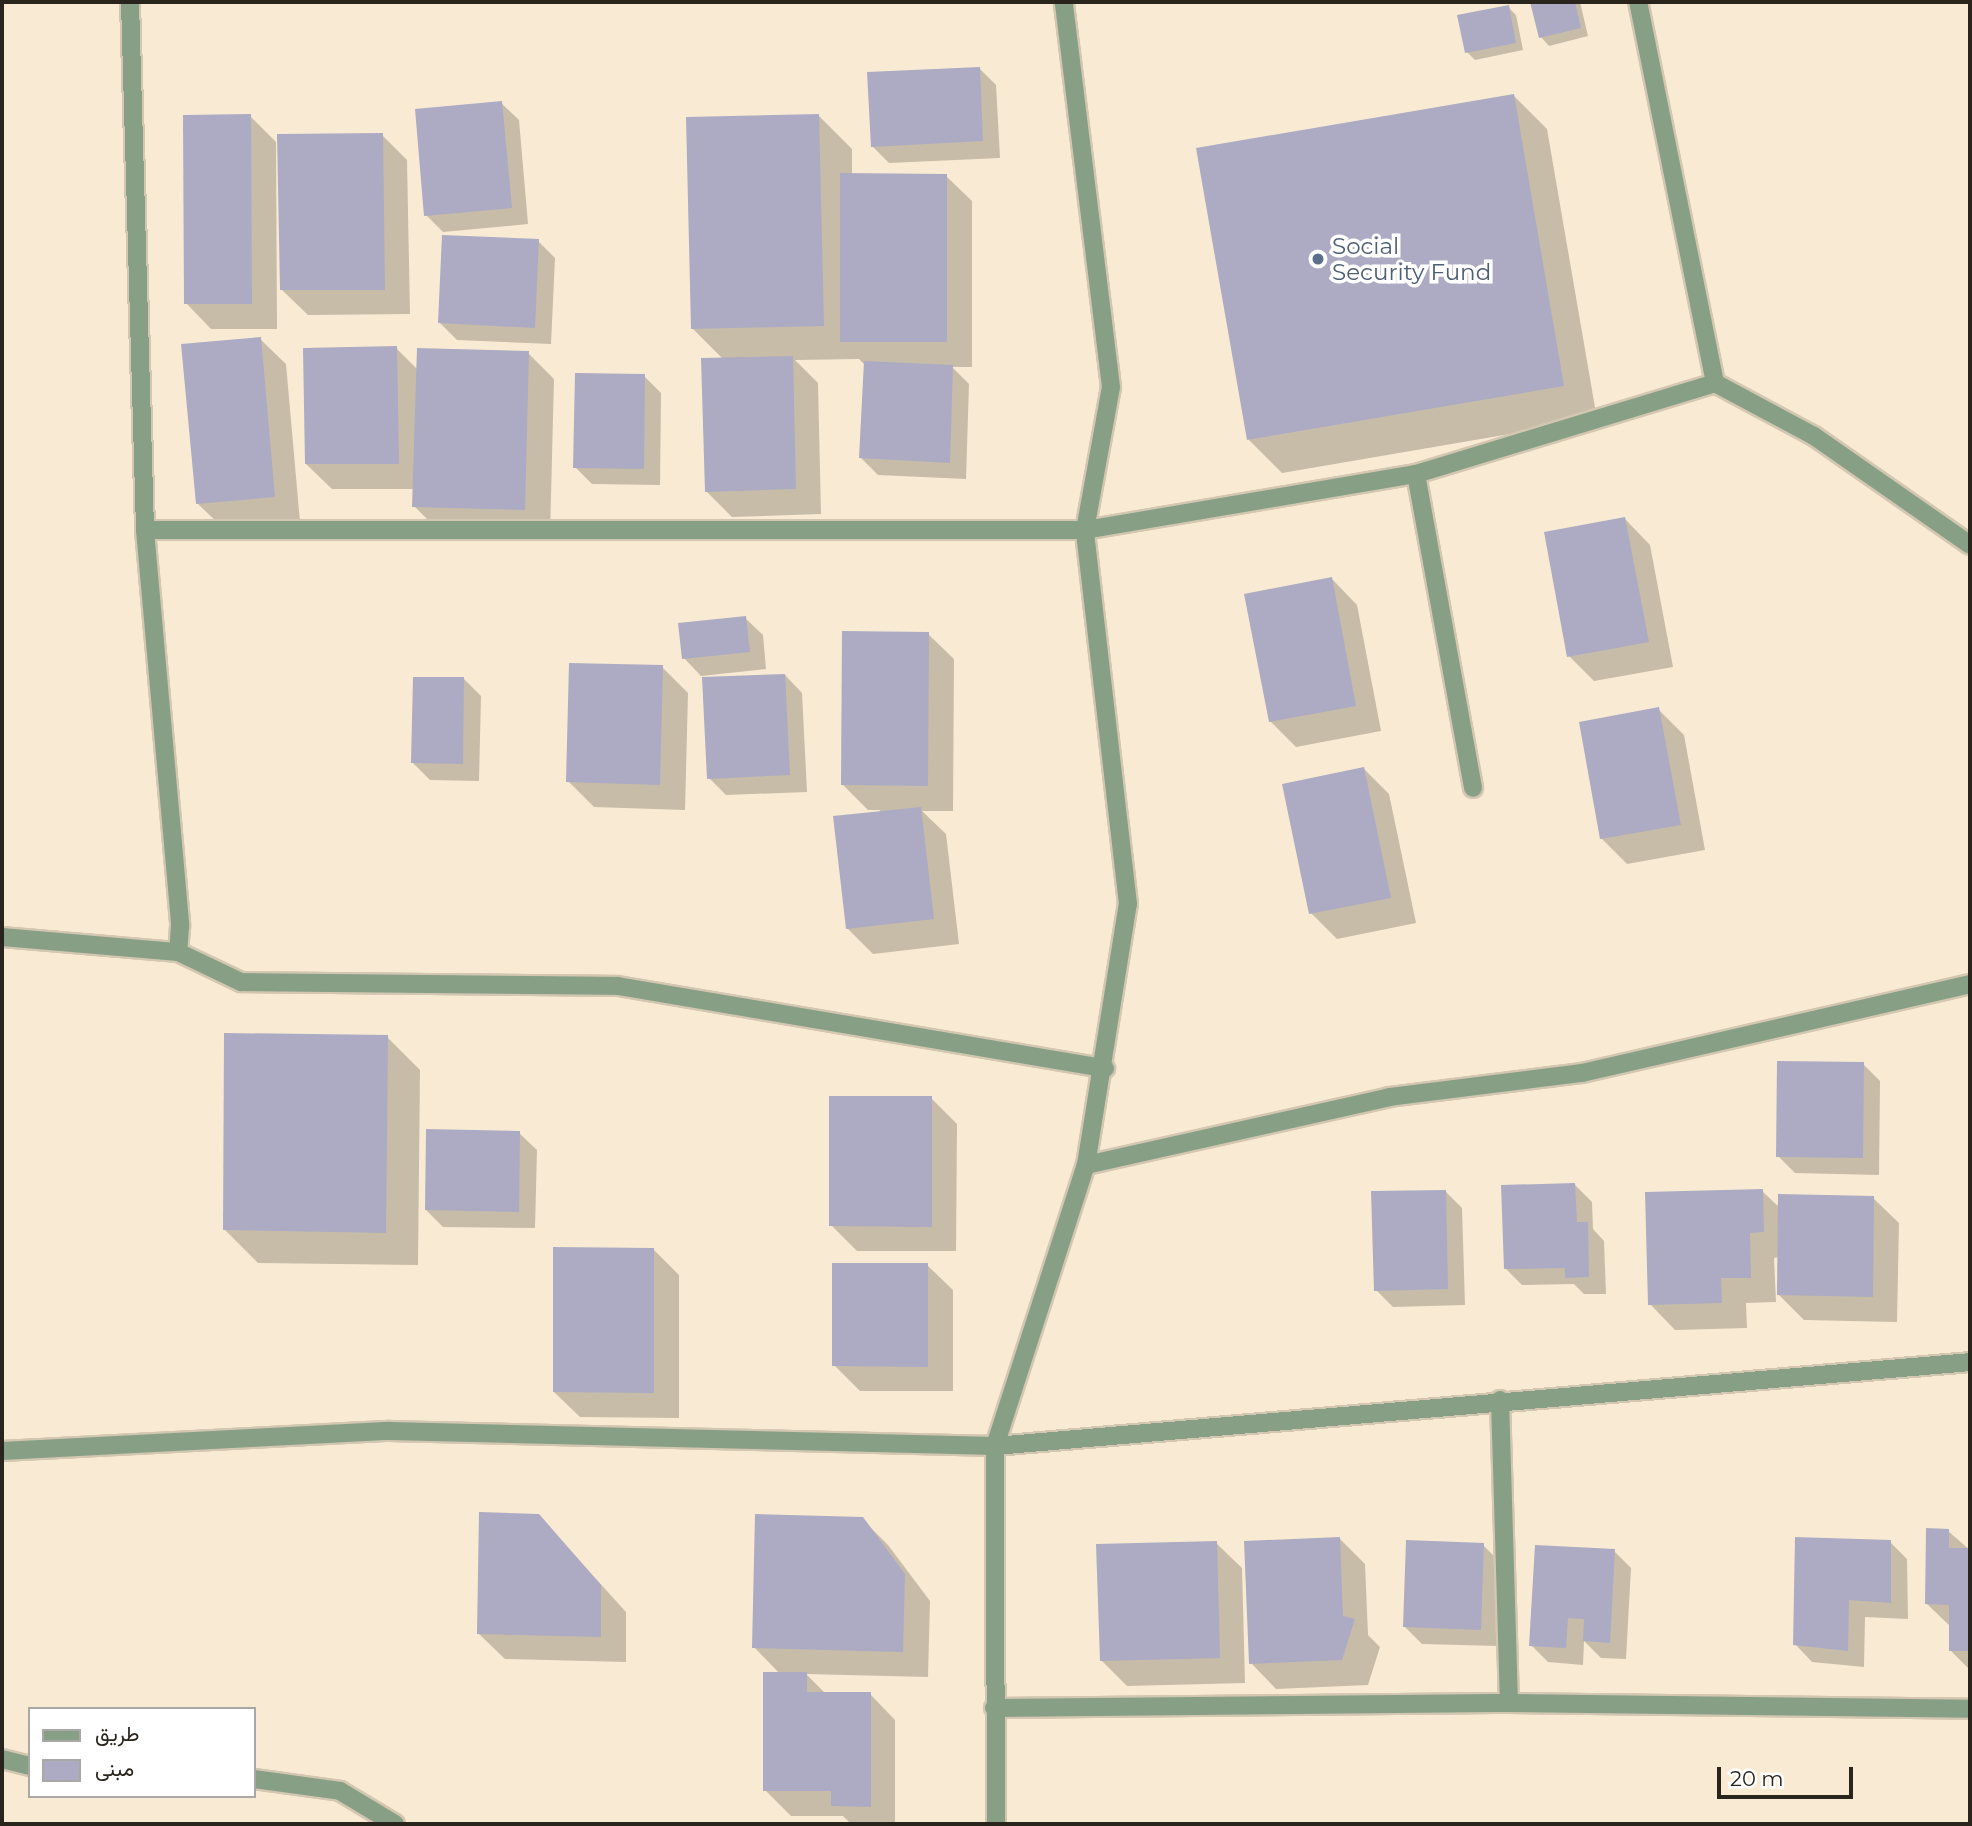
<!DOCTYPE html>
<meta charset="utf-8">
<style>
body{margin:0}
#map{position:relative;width:1972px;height:1826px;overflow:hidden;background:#f9ebd3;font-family:Montserrat,Vazirmatn,sans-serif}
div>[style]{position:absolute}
.shadow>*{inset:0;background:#0003}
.building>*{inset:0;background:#acabc3}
.roads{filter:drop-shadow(2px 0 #d4c7b2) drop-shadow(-2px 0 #d4c7b2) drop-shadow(0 2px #d4c7b2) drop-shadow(0 -2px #d4c7b2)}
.lane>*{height:18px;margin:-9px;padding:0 9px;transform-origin:9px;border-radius:9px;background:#87a085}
.street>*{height:18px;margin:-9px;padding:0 9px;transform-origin:9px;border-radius:9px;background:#87a085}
.dots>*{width:19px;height:19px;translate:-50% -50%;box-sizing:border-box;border:4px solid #fff;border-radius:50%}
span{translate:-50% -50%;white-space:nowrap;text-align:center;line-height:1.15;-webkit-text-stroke:7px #fff;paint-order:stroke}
.service-label{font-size:23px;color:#4e5e75}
.left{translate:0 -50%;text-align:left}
.frame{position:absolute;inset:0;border:4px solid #2a251c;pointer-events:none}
.legend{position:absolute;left:28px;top:1707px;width:228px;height:91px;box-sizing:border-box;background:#fff;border:2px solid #aaa8a4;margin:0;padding:9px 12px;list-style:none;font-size:21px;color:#2a251c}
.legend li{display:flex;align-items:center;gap:14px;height:35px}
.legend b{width:35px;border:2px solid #aaa8a4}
.scale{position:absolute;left:1717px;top:1767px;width:136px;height:32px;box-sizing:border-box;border:4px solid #2a251c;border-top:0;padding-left:9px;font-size:21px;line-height:24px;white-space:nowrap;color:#2a251c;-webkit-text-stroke:5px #fff;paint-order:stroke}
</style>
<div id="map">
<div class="shadow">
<i style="clip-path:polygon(1532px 2px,1580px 2px,1588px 36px,1549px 46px,1541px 37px)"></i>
<i style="clip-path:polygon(1508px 7px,1516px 15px,1523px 50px,1475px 60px,1467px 52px)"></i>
<i style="clip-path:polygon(979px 68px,996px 85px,1000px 158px,889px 163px,872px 146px)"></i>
<i style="clip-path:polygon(1514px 96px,1547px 129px,1597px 419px,1282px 473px,1249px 440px)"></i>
<i style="clip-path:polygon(501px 103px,519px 120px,528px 224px,443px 232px,426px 215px)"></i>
<i style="clip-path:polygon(818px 115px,852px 149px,852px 175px,946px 176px,972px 201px,972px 367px,952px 367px,969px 384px,966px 479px,878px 475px,861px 458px,865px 365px,859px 359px,795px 360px,818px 383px,821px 514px,732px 517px,706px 491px,723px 359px,693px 329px)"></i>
<i style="clip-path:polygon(250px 116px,276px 142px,277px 329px,211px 329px,186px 303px)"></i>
<i style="clip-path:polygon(382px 135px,407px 160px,410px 314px,308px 315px,282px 290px)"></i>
<i style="clip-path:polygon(538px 241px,555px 258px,551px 344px,457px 340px,440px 323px)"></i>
<i style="clip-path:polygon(260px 339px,286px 364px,300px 522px,223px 528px,197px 503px)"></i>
<i style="clip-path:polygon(396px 348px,418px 370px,528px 353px,554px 379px,550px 535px,440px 532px,414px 506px,415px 489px,332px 489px,306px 464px)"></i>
<i style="clip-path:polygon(644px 376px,661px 393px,660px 485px,592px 484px,575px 467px)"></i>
<i style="clip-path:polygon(1625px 519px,1650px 545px,1673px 667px,1594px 681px,1569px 656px)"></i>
<i style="clip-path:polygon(1332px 579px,1357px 605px,1381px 731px,1296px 747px,1270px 721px)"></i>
<i style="clip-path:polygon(745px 618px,763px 635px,766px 669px,701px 676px,684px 658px)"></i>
<i style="clip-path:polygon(928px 634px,954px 659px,953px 811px,922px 811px,946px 834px,959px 944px,873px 954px,847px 928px,880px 810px,868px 810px,843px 785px)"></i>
<i style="clip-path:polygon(662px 667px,688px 693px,685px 810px,594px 807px,568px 781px)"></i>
<i style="clip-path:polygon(785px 675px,802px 693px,807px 792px,726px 795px,709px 778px)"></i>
<i style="clip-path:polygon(464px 679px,481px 696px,479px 781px,430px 780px,413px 763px)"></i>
<i style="clip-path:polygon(1658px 709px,1684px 735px,1705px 850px,1627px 864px,1601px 838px)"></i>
<i style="clip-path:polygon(1363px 768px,1389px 794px,1416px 923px,1337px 939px,1311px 913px)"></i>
<i style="clip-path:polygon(387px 1037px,420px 1070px,418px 1265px,258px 1263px,225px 1230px)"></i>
<i style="clip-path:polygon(1863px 1064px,1880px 1081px,1879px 1175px,1795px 1173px,1778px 1156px)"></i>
<i style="clip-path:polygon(931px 1098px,957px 1124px,956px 1251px,857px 1251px,831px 1225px)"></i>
<i style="clip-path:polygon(519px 1133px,537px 1150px,535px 1228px,443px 1227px,426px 1210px)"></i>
<i style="clip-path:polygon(1575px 1185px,1592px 1202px,1593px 1229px,1604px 1241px,1606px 1294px,1584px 1294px,1574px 1284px,1522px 1285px,1505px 1268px)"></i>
<i style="clip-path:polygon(1445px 1191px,1462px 1208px,1465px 1305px,1393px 1307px,1376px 1290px)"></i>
<i style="clip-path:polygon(1762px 1191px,1780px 1208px,1873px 1198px,1899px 1223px,1897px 1322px,1804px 1320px,1779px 1295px,1779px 1257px,1774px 1258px,1776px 1302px,1746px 1303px,1747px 1328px,1675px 1330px,1650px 1304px)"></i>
<i style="clip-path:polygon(654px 1250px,679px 1275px,679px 1418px,580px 1417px,554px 1392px)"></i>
<i style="clip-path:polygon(927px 1265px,953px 1290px,953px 1391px,860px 1391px,834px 1365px)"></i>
<i style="clip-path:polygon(538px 1515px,626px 1612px,626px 1662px,505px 1659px,479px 1634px)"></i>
<i style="clip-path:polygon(862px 1519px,888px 1545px,930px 1601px,928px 1677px,806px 1674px,826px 1694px,870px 1694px,895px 1720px,895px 1824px,851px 1824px,843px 1816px,791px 1816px,765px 1790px,780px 1674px,754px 1647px)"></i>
<i style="clip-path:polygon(1948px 1531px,1970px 1550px,1970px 1670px,1950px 1650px,1951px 1627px,1927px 1604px)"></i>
<i style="clip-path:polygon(1339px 1538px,1365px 1564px,1368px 1635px,1380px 1647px,1368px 1685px,1276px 1689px,1251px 1663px)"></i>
<i style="clip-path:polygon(1890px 1542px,1907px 1559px,1908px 1619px,1865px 1617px,1864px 1667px,1812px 1662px,1795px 1644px)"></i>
<i style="clip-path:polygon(1216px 1543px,1242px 1568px,1245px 1683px,1127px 1686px,1102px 1661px)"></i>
<i style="clip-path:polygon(1483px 1545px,1500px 1562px,1498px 1646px,1422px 1644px,1405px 1627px)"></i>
<i style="clip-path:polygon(1614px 1551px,1631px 1568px,1626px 1659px,1601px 1658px,1584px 1641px,1583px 1665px,1548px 1662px,1531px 1645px)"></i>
</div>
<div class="building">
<i style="clip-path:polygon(1530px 2px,1575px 2px,1581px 28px,1539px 38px)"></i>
<i style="clip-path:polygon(1509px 5px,1516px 43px,1465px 53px,1457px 15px)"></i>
<i style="clip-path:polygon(980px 67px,983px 141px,871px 147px,867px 72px)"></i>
<i style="clip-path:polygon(1514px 94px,1564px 386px,1247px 440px,1196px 148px)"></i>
<i style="clip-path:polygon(502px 101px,512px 208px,424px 216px,415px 109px)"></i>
<i style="clip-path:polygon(251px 114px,252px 304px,184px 304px,183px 115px)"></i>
<i style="clip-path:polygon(819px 114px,824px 326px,691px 329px,686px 117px)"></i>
<i style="clip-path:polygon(383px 133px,385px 290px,280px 290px,277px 134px)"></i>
<i style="clip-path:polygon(840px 173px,947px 174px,947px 342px,840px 342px)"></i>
<i style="clip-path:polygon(442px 235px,539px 239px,535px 328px,438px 323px)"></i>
<i style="clip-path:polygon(261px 337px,275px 497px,196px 504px,181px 344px)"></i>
<i style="clip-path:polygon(397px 346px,399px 464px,305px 464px,303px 348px)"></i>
<i style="clip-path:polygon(417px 348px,529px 351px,525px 510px,412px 507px)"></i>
<i style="clip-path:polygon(793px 356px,796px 489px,705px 492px,701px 358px)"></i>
<i style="clip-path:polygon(864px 361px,953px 365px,950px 463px,859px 458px)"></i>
<i style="clip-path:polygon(575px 373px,645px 374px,644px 469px,573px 468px)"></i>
<i style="clip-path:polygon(1625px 517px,1649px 642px,1567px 657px,1544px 532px)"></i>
<i style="clip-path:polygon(1332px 577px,1356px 706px,1269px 722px,1244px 594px)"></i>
<i style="clip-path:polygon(746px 616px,750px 652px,682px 659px,678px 623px)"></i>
<i style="clip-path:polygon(842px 631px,929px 632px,928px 786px,841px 785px)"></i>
<i style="clip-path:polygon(569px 663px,663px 665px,660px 785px,566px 782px)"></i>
<i style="clip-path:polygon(785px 674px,790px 775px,707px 779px,702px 677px)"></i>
<i style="clip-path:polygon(413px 677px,464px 677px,463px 764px,411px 763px)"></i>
<i style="clip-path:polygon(1659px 707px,1681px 825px,1600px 839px,1579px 722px)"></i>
<i style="clip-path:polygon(1364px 767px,1391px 898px,1309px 914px,1282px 784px)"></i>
<i style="clip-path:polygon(921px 807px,934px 919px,846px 929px,833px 816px)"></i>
<i style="clip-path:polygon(224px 1033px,388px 1035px,386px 1233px,223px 1230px)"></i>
<i style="clip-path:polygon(1777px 1061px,1864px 1062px,1863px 1158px,1776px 1157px)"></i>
<i style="clip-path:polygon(829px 1096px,932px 1096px,932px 1227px,829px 1226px)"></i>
<i style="clip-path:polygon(426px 1129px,520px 1131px,519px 1212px,425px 1210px)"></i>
<i style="clip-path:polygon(1575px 1183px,1577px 1222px,1588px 1222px,1589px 1277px,1565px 1278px,1565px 1268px,1504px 1269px,1501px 1185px)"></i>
<i style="clip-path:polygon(1763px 1189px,1764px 1232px,1750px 1233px,1751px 1278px,1721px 1278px,1722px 1303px,1648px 1305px,1645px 1192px)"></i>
<i style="clip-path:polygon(1446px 1190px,1448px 1289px,1374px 1291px,1371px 1191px)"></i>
<i style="clip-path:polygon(1778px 1194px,1874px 1196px,1873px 1297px,1777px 1295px)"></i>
<i style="clip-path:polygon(553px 1247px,654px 1248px,654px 1393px,553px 1392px)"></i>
<i style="clip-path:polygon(832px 1263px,928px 1263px,928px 1367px,832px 1366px)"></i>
<i style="clip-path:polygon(479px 1512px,539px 1514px,601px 1585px,601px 1637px,477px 1634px)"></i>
<i style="clip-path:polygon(755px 1514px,863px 1517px,905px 1574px,903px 1652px,752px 1648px)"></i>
<i style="clip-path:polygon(1926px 1528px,1949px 1529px,1949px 1548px,1970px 1548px,1970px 1651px,1949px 1651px,1949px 1605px,1925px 1604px)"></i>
<i style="clip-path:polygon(1340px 1537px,1343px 1616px,1355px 1619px,1342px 1660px,1249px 1664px,1244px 1541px)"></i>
<i style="clip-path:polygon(1795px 1537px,1891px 1540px,1891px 1603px,1849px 1600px,1848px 1651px,1793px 1645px)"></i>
<i style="clip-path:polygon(1406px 1540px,1484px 1543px,1481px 1630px,1403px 1627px)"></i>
<i style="clip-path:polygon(1217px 1541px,1220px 1658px,1100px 1661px,1096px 1544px)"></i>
<i style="clip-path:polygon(1535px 1545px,1615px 1549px,1610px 1643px,1583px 1641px,1584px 1619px,1568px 1618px,1566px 1648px,1529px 1646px)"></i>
<i style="clip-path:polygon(763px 1672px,807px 1672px,807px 1692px,871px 1692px,871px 1807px,831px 1806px,831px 1791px,763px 1791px)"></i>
</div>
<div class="roads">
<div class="lane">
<i style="left:1416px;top:474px;width:319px;rotate:79.7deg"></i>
</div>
<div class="street">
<i style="left:130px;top:2px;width:528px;rotate:88.37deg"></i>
<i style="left:145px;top:530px;width:398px;rotate:84.9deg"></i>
<i style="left:180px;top:926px;width:26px;rotate:94deg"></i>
<i style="left:178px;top:952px;width:70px;rotate:25.5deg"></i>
<i style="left:241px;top:982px;width:377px;rotate:0.6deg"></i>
<i style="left:618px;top:986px;width:494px;rotate:9.6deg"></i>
<i style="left:1715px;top:383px;width:112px;rotate:28.2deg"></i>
<i style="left:1814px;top:436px;width:190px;rotate:34.9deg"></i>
<i style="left:145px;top:530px;width:940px"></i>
<i style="left:1085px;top:530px;width:336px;rotate:-9.6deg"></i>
<i style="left:1416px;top:474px;width:313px;rotate:-16.9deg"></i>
<i style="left:1715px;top:383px;width:389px;rotate:-101.4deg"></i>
<i style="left:2px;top:937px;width:177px;rotate:4.9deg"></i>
<i style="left:1086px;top:1165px;width:311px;rotate:-12.6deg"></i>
<i style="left:1389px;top:1097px;width:194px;rotate:-7.1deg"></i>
<i style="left:1582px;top:1073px;width:398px;rotate:-12.9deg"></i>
<i style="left:1500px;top:1400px;width:303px;rotate:88.3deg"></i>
<i style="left:2px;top:1451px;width:388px;rotate:-3deg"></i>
<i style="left:389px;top:1431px;width:606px;rotate:1.42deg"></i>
<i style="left:995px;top:1446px;width:979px;rotate:-4.92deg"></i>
<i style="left:994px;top:1708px;width:515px;rotate:-0.56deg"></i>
<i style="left:1509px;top:1703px;width:461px;rotate:0.7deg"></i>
<i style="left:2px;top:1759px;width:29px;rotate:14deg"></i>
<i style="left:254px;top:1779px;width:87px;rotate:7.9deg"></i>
<i style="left:340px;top:1791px;width:64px;rotate:31deg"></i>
<i style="left:996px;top:1824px;width:378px;rotate:-90.2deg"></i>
<i style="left:995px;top:1446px;width:295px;rotate:-72.1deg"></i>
<i style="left:1086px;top:1165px;width:264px;rotate:-80.9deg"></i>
<i style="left:1128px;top:904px;width:376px;rotate:-96.6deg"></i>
<i style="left:1085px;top:530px;width:145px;rotate:-79.7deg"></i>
<i style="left:1111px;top:387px;width:388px;rotate:-97deg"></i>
</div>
</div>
<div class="dots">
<i style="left:1318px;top:259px;background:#5c6f8a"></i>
</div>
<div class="service-label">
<span class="left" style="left:1332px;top:259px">Social<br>Security Fund</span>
</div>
<div class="frame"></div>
<ul class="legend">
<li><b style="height:9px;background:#87a085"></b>طريق</li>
<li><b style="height:19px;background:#acabc3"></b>مبنى</li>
</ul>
<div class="scale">20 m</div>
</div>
